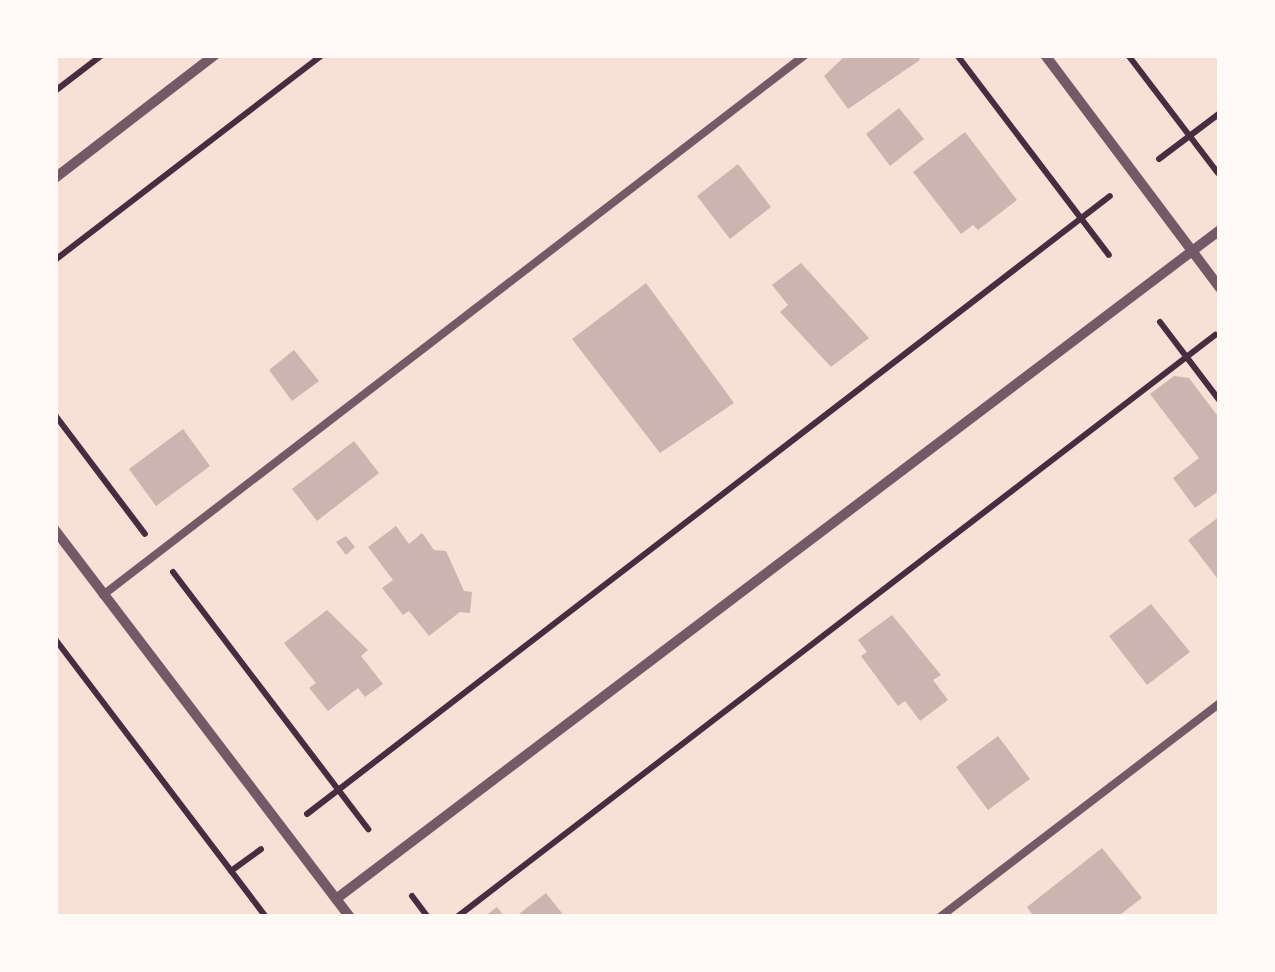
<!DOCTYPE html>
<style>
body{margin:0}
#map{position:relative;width:1275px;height:972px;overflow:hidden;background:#f7e1d7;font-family:"Golos Text",sans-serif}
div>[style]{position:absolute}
.building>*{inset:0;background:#ccb4b1}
.path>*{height:6px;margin:-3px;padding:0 3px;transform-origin:3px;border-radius:3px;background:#4a2c40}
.service>*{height:8px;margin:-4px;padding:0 4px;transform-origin:4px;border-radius:4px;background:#755966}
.minor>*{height:10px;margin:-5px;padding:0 5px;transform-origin:5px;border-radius:5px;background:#755966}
span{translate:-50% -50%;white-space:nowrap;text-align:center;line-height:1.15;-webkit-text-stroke:8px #fffaf5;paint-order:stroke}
.frame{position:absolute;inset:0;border:58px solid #fffaf5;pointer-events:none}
</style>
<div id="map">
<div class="building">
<i style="clip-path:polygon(846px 55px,917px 55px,920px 60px,848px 109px,824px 76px)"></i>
<i style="clip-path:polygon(899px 108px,924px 139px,890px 166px,866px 134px)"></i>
<i style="clip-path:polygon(965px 132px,1017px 200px,978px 230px,973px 225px,961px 234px,913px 172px)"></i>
<i style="clip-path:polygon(738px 164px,771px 207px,730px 239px,697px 196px)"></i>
<i style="clip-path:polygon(801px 263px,869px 338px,831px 367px,780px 312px,788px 305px,772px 285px)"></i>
<i style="clip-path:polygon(646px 283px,734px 403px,660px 453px,572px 339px)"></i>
<i style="clip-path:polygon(294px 350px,319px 381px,292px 401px,269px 370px)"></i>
<i style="clip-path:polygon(1174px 376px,1189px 378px,1220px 419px,1220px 490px,1195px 508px,1173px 478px,1199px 458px,1150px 394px)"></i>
<i style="clip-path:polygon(183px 429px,210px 466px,156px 506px,129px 469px)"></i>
<i style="clip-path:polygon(354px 441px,379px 473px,317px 521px,292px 489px)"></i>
<i style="clip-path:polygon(1220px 516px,1220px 582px,1188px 540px)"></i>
<i style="clip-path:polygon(396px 526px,409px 544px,422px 533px,434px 550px,446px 551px,464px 591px,472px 592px,470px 613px,460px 612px,429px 636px,409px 611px,403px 615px,382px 588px,393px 580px,368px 547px)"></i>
<i style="clip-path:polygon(346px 536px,355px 547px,346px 555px,336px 542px)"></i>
<i style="clip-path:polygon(1151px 604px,1190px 652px,1147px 685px,1109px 636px)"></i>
<i style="clip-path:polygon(327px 610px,368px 650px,361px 656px,383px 684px,365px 697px,358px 688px,328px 711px,309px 688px,316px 683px,284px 643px)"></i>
<i style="clip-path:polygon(892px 615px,941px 675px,933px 680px,948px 700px,920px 721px,905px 701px,898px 706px,861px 656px,867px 652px,858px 640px)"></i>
<i style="clip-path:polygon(998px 736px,1030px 779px,988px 810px,956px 767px)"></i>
<i style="clip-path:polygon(1102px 848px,1142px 898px,1117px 917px,1034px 917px,1027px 907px)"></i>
<i style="clip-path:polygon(546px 893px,565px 917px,515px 917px)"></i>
<i style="clip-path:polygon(497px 907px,505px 917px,484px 917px)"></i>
</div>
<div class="path">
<i style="left:957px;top:55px;width:251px;rotate:52.8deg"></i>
<i style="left:1128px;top:55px;width:148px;rotate:52.7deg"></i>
<i style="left:55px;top:91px;width:59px;rotate:-37.5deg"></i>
<i style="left:1159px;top:159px;width:76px;rotate:-37deg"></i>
<i style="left:55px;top:260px;width:337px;rotate:-37.5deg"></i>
<i style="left:1160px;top:322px;width:99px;rotate:52.8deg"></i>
<i style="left:55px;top:415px;width:149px;rotate:52.9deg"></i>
<i style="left:173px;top:572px;width:323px;rotate:52.8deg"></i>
<i style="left:55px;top:639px;width:349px;rotate:52.8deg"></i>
<i style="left:307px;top:814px;width:1013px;rotate:-37.58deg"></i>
<i style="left:231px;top:871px;width:37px;rotate:-36deg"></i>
<i style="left:412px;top:896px;width:26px;rotate:53deg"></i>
<i style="left:457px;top:917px;width:956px;rotate:-37.52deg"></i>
</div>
<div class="service">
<i style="left:103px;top:595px;width:886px;rotate:-37.57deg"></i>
<i style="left:940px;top:917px;width:352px;rotate:-37.4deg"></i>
</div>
<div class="minor">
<i style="left:1045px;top:55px;width:291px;rotate:53.1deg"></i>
<i style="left:55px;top:178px;width:202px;rotate:-37.6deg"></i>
<i style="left:55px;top:530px;width:487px;rotate:52.7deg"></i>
<i style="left:336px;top:899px;width:1109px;rotate:-37.12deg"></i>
</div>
<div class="frame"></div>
</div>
